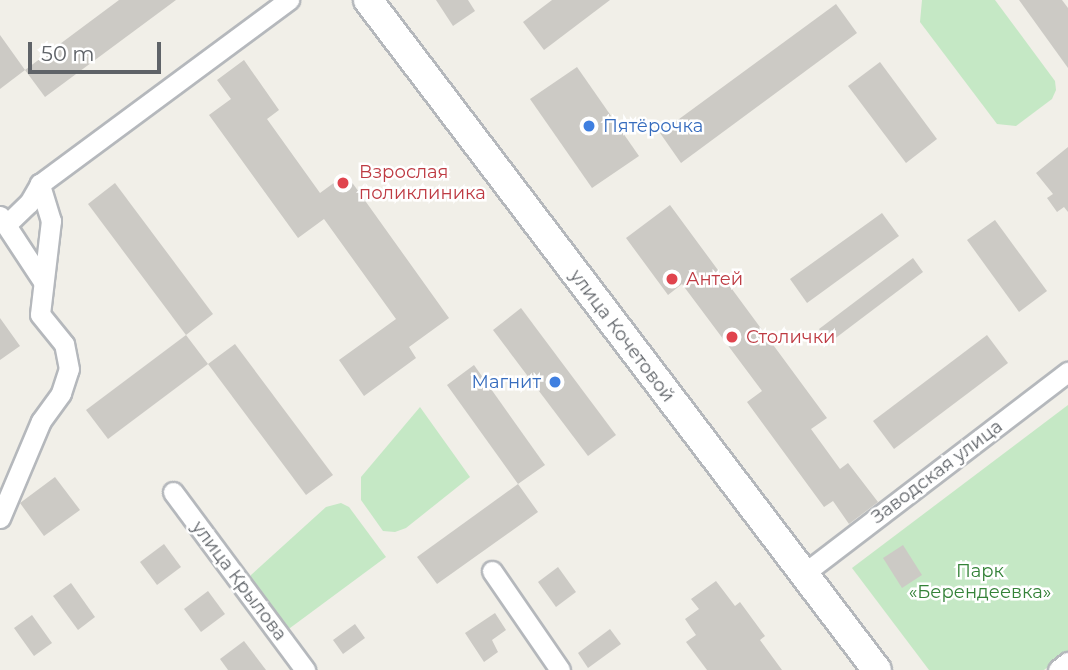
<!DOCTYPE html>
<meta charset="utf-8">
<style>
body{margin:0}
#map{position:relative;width:1068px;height:670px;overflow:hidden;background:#f1efe8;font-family:Montserrat,sans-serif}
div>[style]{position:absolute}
.green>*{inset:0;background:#c5e8c5}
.building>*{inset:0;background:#cccac5}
.roads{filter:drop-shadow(2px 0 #b5b8bc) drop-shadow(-2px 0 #b5b8bc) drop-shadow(0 2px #b5b8bc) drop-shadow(0 -2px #b5b8bc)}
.minor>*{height:19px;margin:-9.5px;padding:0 9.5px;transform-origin:9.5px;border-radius:9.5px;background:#fff}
.secondary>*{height:28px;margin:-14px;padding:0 14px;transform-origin:14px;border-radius:14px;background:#fff}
.dots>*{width:19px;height:19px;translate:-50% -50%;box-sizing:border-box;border:4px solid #fff;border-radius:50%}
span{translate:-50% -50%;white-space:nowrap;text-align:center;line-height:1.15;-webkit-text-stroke:5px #fff;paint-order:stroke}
.shop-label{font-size:18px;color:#366cbe}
.left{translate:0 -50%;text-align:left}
.right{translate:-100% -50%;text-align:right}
.health-label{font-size:18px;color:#be3a42}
.street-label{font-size:18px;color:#5f6368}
.park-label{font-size:18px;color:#348238}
.scale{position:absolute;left:28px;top:42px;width:133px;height:32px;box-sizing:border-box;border:4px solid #5f6368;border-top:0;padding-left:9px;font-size:21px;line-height:24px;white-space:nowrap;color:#5f6368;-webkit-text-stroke:5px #fff;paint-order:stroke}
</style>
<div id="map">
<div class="green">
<i style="clip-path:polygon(922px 0,995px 0,1055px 81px,1056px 90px,1052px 99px,1016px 126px,997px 124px,920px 22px)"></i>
<i style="clip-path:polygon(1068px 405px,1068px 652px,1044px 670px,929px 670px,852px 568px)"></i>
<i style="clip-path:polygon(420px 407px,470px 477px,406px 528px,395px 532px,383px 531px,361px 500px,361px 477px)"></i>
<i style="clip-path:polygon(341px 503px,349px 507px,386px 557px,286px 631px,251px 585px,251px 575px,326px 507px)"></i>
</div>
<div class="building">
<i style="clip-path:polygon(119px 0,176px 0,45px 97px,25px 70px)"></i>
<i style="clip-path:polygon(436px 0,468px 0,475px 11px,453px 26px)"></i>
<i style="clip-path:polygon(552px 0,610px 0,544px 50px,523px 22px)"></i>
<i style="clip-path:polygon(1019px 0,1062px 0,1068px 8px,1068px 68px)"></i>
<i style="clip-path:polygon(836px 4px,857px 33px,681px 163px,660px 133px)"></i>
<i style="clip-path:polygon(0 35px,25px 70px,0 89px)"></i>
<i style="clip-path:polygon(244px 60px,279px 110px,267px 119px,320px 193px,346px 174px,449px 318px,409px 347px,416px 358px,364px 396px,339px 360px,396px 319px,324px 219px,298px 238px,209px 115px,231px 99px,217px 80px)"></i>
<i style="clip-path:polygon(880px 62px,937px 139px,906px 163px,848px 86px)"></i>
<i style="clip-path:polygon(577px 67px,639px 156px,592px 188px,530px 99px)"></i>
<i style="clip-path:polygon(1068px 147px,1068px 212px,1064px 207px,1057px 212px,1047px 198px,1053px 194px,1036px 173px)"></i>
<i style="clip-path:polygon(115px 183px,213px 314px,186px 335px,88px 204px)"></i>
<i style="clip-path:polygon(670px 205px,827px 418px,811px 429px,840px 469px,848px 463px,878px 502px,849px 524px,833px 501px,824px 507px,747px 402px,762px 391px,682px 284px,668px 295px,626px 238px)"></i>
<i style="clip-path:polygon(882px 213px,899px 236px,807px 303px,790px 279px)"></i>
<i style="clip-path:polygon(995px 220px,1047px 291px,1019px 312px,967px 240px)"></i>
<i style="clip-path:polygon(913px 258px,923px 272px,829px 343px,819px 329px)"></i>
<i style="clip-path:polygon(521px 308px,616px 435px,588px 456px,493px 330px)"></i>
<i style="clip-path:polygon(0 318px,20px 346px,0 360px)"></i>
<i style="clip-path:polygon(186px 335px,208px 364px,108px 439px,86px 410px)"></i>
<i style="clip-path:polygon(987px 335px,1008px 363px,894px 449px,873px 421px)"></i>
<i style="clip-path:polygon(235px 344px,333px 475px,306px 495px,208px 364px)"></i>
<i style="clip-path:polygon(474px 365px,545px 465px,518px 484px,447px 385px)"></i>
<i style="clip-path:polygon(55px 477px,80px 510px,44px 536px,20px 503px)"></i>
<i style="clip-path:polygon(518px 484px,538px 512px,437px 584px,417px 557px)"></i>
<i style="clip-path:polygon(164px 544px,181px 567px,157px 585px,140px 562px)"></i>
<i style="clip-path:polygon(903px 545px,922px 575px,902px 588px,883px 558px)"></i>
<i style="clip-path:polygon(558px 567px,576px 592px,556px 607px,538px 582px)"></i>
<i style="clip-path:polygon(716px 581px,735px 606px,740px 602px,765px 636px,760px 640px,782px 670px,707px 670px,686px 642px,696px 635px,685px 619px,699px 609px,691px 599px)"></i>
<i style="clip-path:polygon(71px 583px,95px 617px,78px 630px,53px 596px)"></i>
<i style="clip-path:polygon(208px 591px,225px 614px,201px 632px,184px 609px)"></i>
<i style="clip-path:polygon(495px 613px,506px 630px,492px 640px,498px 652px,484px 662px,465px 633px)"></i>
<i style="clip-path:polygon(32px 615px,52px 643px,34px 656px,14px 628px)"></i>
<i style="clip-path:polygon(355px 624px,365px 638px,343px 654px,333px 640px)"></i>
<i style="clip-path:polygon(610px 629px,621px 644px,588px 668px,578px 653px)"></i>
<i style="clip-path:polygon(244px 641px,266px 670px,228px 670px,220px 659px)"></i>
</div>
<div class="roads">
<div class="minor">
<i style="left:0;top:216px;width:77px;rotate:56.7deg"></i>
<i style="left:7px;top:224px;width:30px;rotate:-44deg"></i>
<i style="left:29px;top:203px;width:22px;rotate:-60deg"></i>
<i style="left:173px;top:492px;width:222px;rotate:53.4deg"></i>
<i style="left:0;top:518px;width:105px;rotate:-67.1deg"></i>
<i style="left:41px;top:421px;width:34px;rotate:-54deg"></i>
<i style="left:61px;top:393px;width:25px;rotate:-72deg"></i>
<i style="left:69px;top:369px;width:25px;rotate:-101deg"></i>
<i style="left:64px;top:344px;width:38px;rotate:-129deg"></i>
<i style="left:40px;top:314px;width:94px;rotate:-83.3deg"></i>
<i style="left:51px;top:221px;width:39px;rotate:-107deg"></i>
<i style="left:40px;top:184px;width:310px;rotate:-36.5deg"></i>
<i style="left:492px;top:571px;width:120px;rotate:55.5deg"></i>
<i style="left:806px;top:572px;width:330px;rotate:-37.4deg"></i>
<i style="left:1058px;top:670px;width:13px;rotate:-39deg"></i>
</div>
<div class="secondary">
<i style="left:368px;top:0;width:841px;rotate:52.78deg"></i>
</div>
</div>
<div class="dots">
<i style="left:589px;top:126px;background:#3f7fe0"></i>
<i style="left:343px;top:183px;background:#e0444e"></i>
<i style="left:672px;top:279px;background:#e0444e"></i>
<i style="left:732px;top:337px;background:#e0444e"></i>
<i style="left:555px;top:382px;background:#3f7fe0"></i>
</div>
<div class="shop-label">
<span class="left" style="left:603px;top:126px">Пятёрочка</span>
<span class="right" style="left:541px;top:382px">Магнит</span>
</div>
<div class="health-label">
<span class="left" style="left:359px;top:183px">Взрослая<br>поликлиника</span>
<span class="left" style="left:686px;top:279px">Антей</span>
<span class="left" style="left:746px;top:337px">Столички</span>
</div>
<div class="street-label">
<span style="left:622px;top:336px;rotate:53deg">улица Кочетовой</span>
<span style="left:937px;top:472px;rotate:-37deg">Заводская улица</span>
<span style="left:239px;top:581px;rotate:53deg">улица Крылова</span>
</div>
<div class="park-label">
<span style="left:980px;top:582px">Парк<br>«Берендеевка»</span>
</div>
<div class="scale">50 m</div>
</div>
